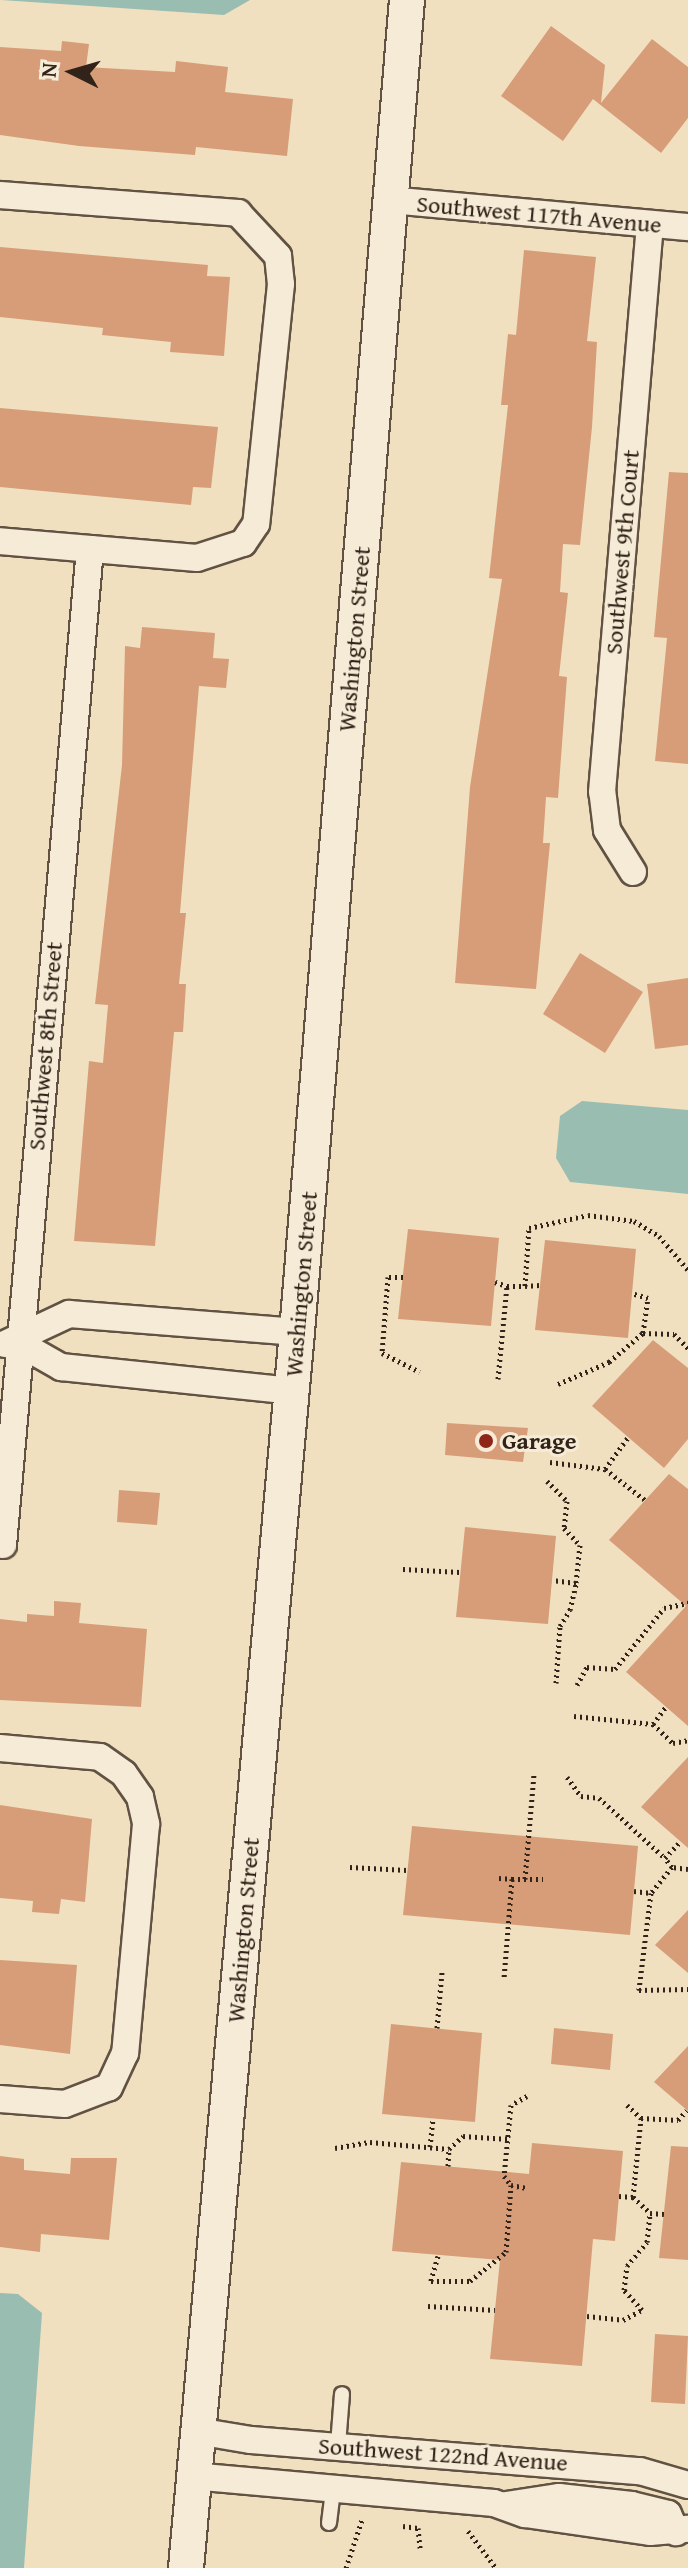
<!DOCTYPE html>
<style>
body{margin:0}
#map{position:relative;width:688px;height:2568px;overflow:hidden;background:#f0e0c0;font-family:"Gentium Book Plus",serif}
div>[style]{position:absolute}
.water>*{inset:0;background:#9abdb2}
.building>*{inset:0;background:#d79d78}
.path>*{height:5px;margin-top:-2.5px;transform-origin:0;background:repeating-linear-gradient(90deg,#312319 0 2px,transparent 0 6px)}
.roads{filter:drop-shadow(2px 0 #615243) drop-shadow(-2px 0 #615243) drop-shadow(0 2px #615243) drop-shadow(0 -2px #615243)}
.service>*{height:14px;margin:-7px;padding:0 7px;transform-origin:7px;border-radius:7px;background:#f5ebd6}
.minor>*{height:26px;margin:-13px;padding:0 13px;transform-origin:13px;border-radius:13px;background:#f5ebd6}
.tertiary>*{height:34px;margin:-17px;padding:0 17px;transform-origin:17px;border-radius:17px;background:#f5ebd6}
.dots>*{width:22px;height:22px;translate:-50% -50%;box-sizing:border-box;border:4px solid #f5ebd6;border-radius:50%}
span{translate:-50% -50%;white-space:nowrap;text-align:center;line-height:1.15;-webkit-text-stroke:6px #f5ebd6;paint-order:stroke}
.street-label{font-size:24px;color:#312319}
.poi-label{font-size:24px;color:#312319;font-weight:700}
.left{translate:0 -50%;text-align:left}
.north{position:absolute;left:32px;top:32px;width:80px;height:80px;-webkit-text-stroke:6px #f5ebd6;paint-order:stroke;rotate:275deg;font-size:22px;font-weight:700;line-height:32px;text-align:center;color:#312319}
.north::after{content:'';display:block;margin:auto;width:28px;height:36px;background:#312319;clip-path:polygon(50% 0,100% 100%,50% 72%,0 100%)}
</style>
<div id="map">
<div class="water">
<i style="clip-path:polygon(1px 0,250px 0,224px 15px)"></i>
<i style="clip-path:polygon(582px 1101px,688px 1110px,688px 1194px,570px 1182px,556px 1158px,560px 1116px)"></i>
<i style="clip-path:polygon(0 2293px,18px 2294px,42px 2313px,24px 2568px,0 2568px)"></i>
</div>
<div class="building">
<i style="clip-path:polygon(551px 26px,605px 65px,601px 103px,652px 39px,688px 67px,688px 118px,661px 153px,593px 99px,563px 141px,501px 96px)"></i>
<i style="clip-path:polygon(62px 41px,89px 44px,86px 67px,175px 72px,176px 61px,228px 67px,225px 92px,293px 99px,287px 156px,196px 147px,195px 155px,79px 146px,0 135px,0 47px,61px 51px)"></i>
<i style="clip-path:polygon(0 247px,208px 265px,207px 276px,230px 277px,224px 356px,170px 352px,171px 342px,102px 335px,103px 328px,0 317px)"></i>
<i style="clip-path:polygon(524px 250px,596px 257px,587px 341px,597px 342px,592px 427px,580px 545px,563px 544px,560px 592px,568px 593px,559px 676px,567px 677px,558px 798px,546px 797px,543px 843px,550px 843px,536px 989px,455px 983px,470px 787px,502px 579px,489px 578px,508px 405px,501px 405px,508px 334px,516px 335px)"></i>
<i style="clip-path:polygon(0 408px,218px 427px,211px 488px,193px 487px,191px 505px,0 487px)"></i>
<i style="clip-path:polygon(669px 472px,688px 473px,688px 764px,655px 761px,667px 638px,654px 637px)"></i>
<i style="clip-path:polygon(142px 627px,215px 633px,213px 658px,229px 659px,226px 688px,199px 686px,180px 913px,186px 913px,179px 984px,186px 984px,183px 1032px,174px 1032px,155px 1246px,74px 1241px,89px 1061px,103px 1063px,108px 1005px,95px 1004px,122px 765px,125px 646px,140px 648px)"></i>
<i style="clip-path:polygon(580px 953px,643px 992px,605px 1053px,543px 1014px)"></i>
<i style="clip-path:polygon(688px 978px,688px 1045px,655px 1049px,647px 984px)"></i>
<i style="clip-path:polygon(408px 1229px,499px 1238px,491px 1326px,398px 1319px)"></i>
<i style="clip-path:polygon(545px 1240px,636px 1249px,628px 1338px,535px 1330px)"></i>
<i style="clip-path:polygon(653px 1340px,688px 1368px,688px 1439px,664px 1468px,592px 1406px)"></i>
<i style="clip-path:polygon(447px 1423px,528px 1428px,523px 1462px,445px 1455px)"></i>
<i style="clip-path:polygon(669px 1474px,688px 1489px,688px 1726px,626px 1672px,686px 1606px,609px 1540px)"></i>
<i style="clip-path:polygon(119px 1490px,160px 1493px,157px 1525px,117px 1522px)"></i>
<i style="clip-path:polygon(465px 1527px,556px 1536px,548px 1624px,456px 1617px)"></i>
<i style="clip-path:polygon(54px 1601px,81px 1603px,79px 1623px,147px 1629px,141px 1707px,0 1700px,0 1619px,27px 1622px,27px 1614px,54px 1616px)"></i>
<i style="clip-path:polygon(688px 1757px,688px 1848px,641px 1807px)"></i>
<i style="clip-path:polygon(0 1805px,92px 1819px,85px 1902px,61px 1899px,59px 1914px,32px 1912px,33px 1901px,0 1898px)"></i>
<i style="clip-path:polygon(412px 1826px,638px 1846px,630px 1935px,403px 1915px)"></i>
<i style="clip-path:polygon(688px 1910px,688px 1973px,655px 1945px)"></i>
<i style="clip-path:polygon(0 1960px,77px 1965px,70px 2054px,0 2045px)"></i>
<i style="clip-path:polygon(391px 2024px,482px 2033px,475px 2122px,382px 2114px)"></i>
<i style="clip-path:polygon(554px 2028px,613px 2034px,610px 2070px,551px 2064px)"></i>
<i style="clip-path:polygon(688px 2046px,688px 2111px,654px 2082px)"></i>
<i style="clip-path:polygon(532px 2143px,623px 2151px,615px 2241px,593px 2239px,582px 2366px,490px 2359px,500px 2260px,392px 2251px,401px 2162px,529px 2174px)"></i>
<i style="clip-path:polygon(671px 2146px,688px 2147px,688px 2260px,659px 2258px)"></i>
<i style="clip-path:polygon(0 2156px,24px 2159px,24px 2170px,70px 2174px,71px 2158px,117px 2158px,109px 2240px,41px 2234px,40px 2252px,0 2247px)"></i>
<i style="clip-path:polygon(655px 2334px,688px 2336px,685px 2404px,651px 2402px)"></i>
</div>
<div class="path">
<i style="left:403px;top:1277px;width:15px;rotate:180deg"></i>
<i style="left:388px;top:1277px;width:76px;rotate:94.5deg"></i>
<i style="left:382px;top:1353px;width:42px;rotate:26.6deg"></i>
<i style="left:495px;top:1282px;width:13px;rotate:18deg"></i>
<i style="left:525px;top:1286px;width:15px;rotate:-4deg"></i>
<i style="left:643px;top:1333px;width:31px;rotate:2deg"></i>
<i style="left:674px;top:1334px;width:20px;rotate:45deg"></i>
<i style="left:498px;top:1379px;width:93px;rotate:-84.5deg"></i>
<i style="left:507px;top:1286px;width:18px"></i>
<i style="left:525px;top:1286px;width:58px;rotate:-86.1deg"></i>
<i style="left:529px;top:1228px;width:60px;rotate:-12.4deg"></i>
<i style="left:588px;top:1215px;width:46px;rotate:7.4deg"></i>
<i style="left:634px;top:1221px;width:29px;rotate:31deg"></i>
<i style="left:659px;top:1236px;width:45px;rotate:49.5deg"></i>
<i style="left:558px;top:1384px;width:56px;rotate:-23.3deg"></i>
<i style="left:609px;top:1362px;width:45px;rotate:-40.5deg"></i>
<i style="left:643px;top:1333px;width:35px;rotate:-82deg"></i>
<i style="left:648px;top:1298px;width:17px;rotate:-163deg"></i>
<i style="left:550px;top:1462px;width:55px;rotate:7.3deg"></i>
<i style="left:605px;top:1469px;width:39px;rotate:-54deg"></i>
<i style="left:605px;top:1469px;width:51px;rotate:37.8deg"></i>
<i style="left:547px;top:1481px;width:28px;rotate:45deg"></i>
<i style="left:567px;top:1501px;width:27px;rotate:96deg"></i>
<i style="left:564px;top:1528px;width:23px;rotate:47deg"></i>
<i style="left:580px;top:1545px;width:38px;rotate:96deg"></i>
<i style="left:576px;top:1583px;width:24px;rotate:-173deg"></i>
<i style="left:403px;top:1569px;width:57px;rotate:3deg"></i>
<i style="left:556px;top:1683px;width:57px;rotate:-86deg"></i>
<i style="left:560px;top:1626px;width:19px;rotate:-58deg"></i>
<i style="left:570px;top:1610px;width:28px;rotate:-77deg"></i>
<i style="left:577px;top:1685px;width:21px;rotate:-61deg"></i>
<i style="left:587px;top:1667px;width:28px;rotate:4deg"></i>
<i style="left:615px;top:1669px;width:78px;rotate:-51.2deg"></i>
<i style="left:664px;top:1608px;width:25px;rotate:-12deg"></i>
<i style="left:574px;top:1716px;width:79px;rotate:5.8deg"></i>
<i style="left:653px;top:1724px;width:28px;rotate:44deg"></i>
<i style="left:673px;top:1743px;width:15px;rotate:-11deg"></i>
<i style="left:653px;top:1724px;width:21px;rotate:-53deg"></i>
<i style="left:567px;top:1777px;width:24px;rotate:54deg"></i>
<i style="left:581px;top:1796px;width:18px;rotate:6deg"></i>
<i style="left:599px;top:1798px;width:89px;rotate:42.3deg"></i>
<i style="left:350px;top:1867px;width:57px;rotate:3deg"></i>
<i style="left:672px;top:1867px;width:11px;rotate:-128deg"></i>
<i style="left:665px;top:1858px;width:23px;rotate:-47deg"></i>
<i style="left:688px;top:1869px;width:16px;rotate:-173deg"></i>
<i style="left:672px;top:1867px;width:33px;rotate:129deg"></i>
<i style="left:651px;top:1893px;width:98px;rotate:97.1deg"></i>
<i style="left:639px;top:1990px;width:49px;rotate:-1.2deg"></i>
<i style="left:499px;top:1878px;width:13px;rotate:4deg"></i>
<i style="left:512px;top:1879px;width:99px;rotate:94.6deg"></i>
<i style="left:512px;top:1879px;width:31px"></i>
<i style="left:525px;top:1879px;width:105px;rotate:-85.1deg"></i>
<i style="left:634px;top:1891px;width:17px;rotate:7deg"></i>
<i style="left:437px;top:2028px;width:56px;rotate:-84.9deg"></i>
<i style="left:527px;top:2096px;width:18px;rotate:151deg"></i>
<i style="left:511px;top:2105px;width:71px;rotate:95.6deg"></i>
<i style="left:504px;top:2176px;width:11px;rotate:52deg"></i>
<i style="left:511px;top:2185px;width:16px;rotate:11deg"></i>
<i style="left:627px;top:2105px;width:19px;rotate:43deg"></i>
<i style="left:641px;top:2118px;width:37px;rotate:3deg"></i>
<i style="left:678px;top:2120px;width:13px;rotate:-48deg"></i>
<i style="left:430px;top:2147px;width:29px;rotate:-84deg"></i>
<i style="left:335px;top:2148px;width:36px;rotate:-10deg"></i>
<i style="left:370px;top:2142px;width:79px;rotate:5.1deg"></i>
<i style="left:449px;top:2149px;width:19px;rotate:-43deg"></i>
<i style="left:463px;top:2136px;width:45px;rotate:3.8deg"></i>
<i style="left:448px;top:2166px;width:17px;rotate:-87deg"></i>
<i style="left:619px;top:2196px;width:14px;rotate:4deg"></i>
<i style="left:633px;top:2197px;width:79px;rotate:-84.2deg"></i>
<i style="left:633px;top:2197px;width:23px;rotate:43deg"></i>
<i style="left:438px;top:2256px;width:26px;rotate:106deg"></i>
<i style="left:431px;top:2281px;width:39px"></i>
<i style="left:470px;top:2281px;width:46px;rotate:-38.9deg"></i>
<i style="left:506px;top:2252px;width:67px;rotate:-85.7deg"></i>
<i style="left:428px;top:2306px;width:67px;rotate:3.4deg"></i>
<i style="left:587px;top:2316px;width:36px;rotate:6deg"></i>
<i style="left:623px;top:2320px;width:21px;rotate:-28deg"></i>
<i style="left:642px;top:2310px;width:27px;rotate:-132deg"></i>
<i style="left:624px;top:2290px;width:24px;rotate:-83deg"></i>
<i style="left:627px;top:2266px;width:31px;rotate:-50deg"></i>
<i style="left:647px;top:2242px;width:29px;rotate:-84deg"></i>
<i style="left:650px;top:2213px;width:14px;rotate:4deg"></i>
<i style="left:403px;top:2526px;width:15px;rotate:8deg"></i>
<i style="left:418px;top:2528px;width:20px;rotate:84deg"></i>
<i style="left:468px;top:2531px;width:46px;rotate:52.9deg"></i>
<i style="left:346px;top:2568px;width:51px;rotate:-71.6deg"></i>
</div>
<div class="roads">
<div class="service">
<i style="left:338px;top:2445px;width:51px;rotate:-85.5deg"></i>
<i style="left:329px;top:2523px;width:34px;rotate:-83deg"></i>
</div>
<div class="minor">
<i style="left:0;top:195px;width:239px;rotate:4.3deg"></i>
<i style="left:238px;top:213px;width:59px;rotate:47.1deg"></i>
<i style="left:278px;top:256px;width:28px;rotate:84deg"></i>
<i style="left:281px;top:284px;width:241px;rotate:95.9deg"></i>
<i style="left:256px;top:524px;width:23px;rotate:124deg"></i>
<i style="left:243px;top:543px;width:48px;rotate:161.9deg"></i>
<i style="left:197px;top:558px;width:198px;rotate:-175.1deg"></i>
<i style="left:390px;top:200px;width:299px;rotate:5.2deg"></i>
<i style="left:633px;top:872px;width:49px;rotate:-121.8deg"></i>
<i style="left:607px;top:830px;width:38px;rotate:-97deg"></i>
<i style="left:602px;top:792px;width:570px;rotate:-85.17deg"></i>
<i style="left:17px;top:1342px;width:51px;rotate:29.6deg"></i>
<i style="left:61px;top:1367px;width:232px;rotate:5.9deg"></i>
<i style="left:5px;top:1344px;width:71px;rotate:-25.1deg"></i>
<i style="left:69px;top:1314px;width:229px;rotate:4.5deg"></i>
<i style="left:3px;top:1545px;width:1000px;rotate:-85.01deg"></i>
<i style="left:0;top:1748px;width:100px;rotate:5.1deg"></i>
<i style="left:100px;top:1757px;width:29px;rotate:35deg"></i>
<i style="left:124px;top:1774px;width:28px;rotate:55deg"></i>
<i style="left:140px;top:1797px;width:28px;rotate:77deg"></i>
<i style="left:146px;top:1824px;width:230px;rotate:95.2deg"></i>
<i style="left:125px;top:2053px;width:38px;rotate:115deg"></i>
<i style="left:109px;top:2087px;width:47px;rotate:158.9deg"></i>
<i style="left:65px;top:2104px;width:65px;rotate:-175.6deg"></i>
<i style="left:197px;top:2431px;width:55px;rotate:9.5deg"></i>
<i style="left:251px;top:2440px;width:390px;rotate:4.6deg"></i>
<i style="left:640px;top:2471px;width:50px;rotate:16.3deg"></i>
<i style="left:192px;top:2476px;width:303px;rotate:5.1deg"></i>
<i style="left:494px;top:2503px;width:33px;rotate:20deg"></i>
<i style="left:525px;top:2514px;width:126px;rotate:8.2deg"></i>
<i style="left:650px;top:2532px;width:38px;rotate:-5deg"></i>
<i style="left:506px;top:2505px;width:54px;rotate:-8.6deg"></i>
<i style="left:559px;top:2497px;width:73px;rotate:6.3deg"></i>
<i style="left:632px;top:2505px;width:37px;rotate:14deg"></i>
<i style="left:668px;top:2514px;width:20px;rotate:66deg"></i>
</div>
<div class="tertiary">
<i style="left:186px;top:2568px;width:1241px;rotate:-84.87deg"></i>
<i style="left:297px;top:1332px;width:1337px;rotate:-85.28deg"></i>
</div>
</div>
<div class="dots">
<i style="left:486px;top:1441px;background:#8f2418"></i>
</div>
<div class="street-label">
<span style="left:539px;top:214px;rotate:5deg">Southwest 117th Avenue</span>
<span style="left:622px;top:552px;rotate:-85deg">Southwest 9th Court</span>
<span style="left:354px;top:639px;rotate:-85deg">Washington Street</span>
<span style="left:45px;top:1046px;rotate:-85deg">Southwest 8th Street</span>
<span style="left:301px;top:1284px;rotate:-85deg">Washington Street</span>
<span style="left:243px;top:1930px;rotate:-85deg">Washington Street</span>
<span style="left:443px;top:2454px;rotate:4deg">Southwest 122nd Avenue</span>
</div>
<div class="poi-label">
<span class="left" style="left:502px;top:1441px">Garage</span>
</div>
<div class="north">N</div>
</div>
